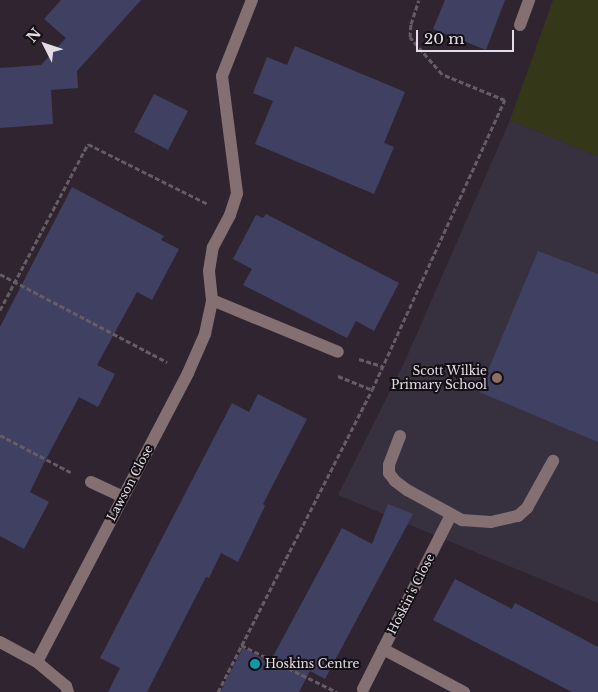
<!DOCTYPE html>
<style>
body{margin:0}
#map{position:relative;width:598px;height:692px;overflow:hidden;background:#2f2430;font-family:"Libre Baskerville",serif}
div>[style]{position:absolute}
.education>*{inset:0;background:#37303f}
.green>*{inset:0;background:#353719}
.building>*{inset:0;background:#404162}
.path>*{height:3px;margin-top:-1.5px;transform-origin:0;background:repeating-linear-gradient(90deg,#655c66 0 5px,transparent 0 7.5px)}
.minor>*{height:12px;margin:-6px;padding:0 6px;transform-origin:6px;border-radius:6px;background:#847073}
.dots>*{width:14px;height:14px;translate:-50% -50%;box-sizing:border-box;border:2px solid #140f14;border-radius:50%}
span{translate:-50% -50%;white-space:nowrap;text-align:center;line-height:1.15;-webkit-text-stroke:4px #140f14;paint-order:stroke}
.poi-label{font-size:12px;color:#e4dde5}
.right{translate:-100% -50%;text-align:right}
.left{translate:0 -50%;text-align:left}
.street-label{font-size:12px;color:#e4dde5}
.north{position:absolute;left:20px;top:20px;width:50px;height:50px;-webkit-text-stroke:4px #140f14;paint-order:stroke;rotate:311deg;font-size:14px;font-weight:700;line-height:20px;text-align:center;color:#e4dde5}
.north::after{content:'';display:block;margin:auto;width:18px;height:22px;background:#e4dde5;clip-path:polygon(50% 0,100% 100%,50% 72%,0 100%)}
.scale{position:absolute;left:416px;top:30px;width:98px;height:22px;box-sizing:border-box;border:2px solid #e4dde5;border-top:0;padding-left:6px;font-size:15px;line-height:18px;white-space:nowrap;color:#e4dde5;-webkit-text-stroke:4px #140f14;paint-order:stroke}
</style>
<div id="map">
<div class="education">
<i style="clip-path:polygon(510px 120px,598px 156px,598px 603px,338px 495px,405px 361px)"></i>
</div>
<div class="green">
<i style="clip-path:polygon(553px 0,598px 0,598px 156px,510px 120px)"></i>
</div>
<div class="building">
<i style="clip-path:polygon(61px 0,141px 0,77px 71px,78px 88px,51px 90px,53px 124px,0 128px,0 68px,41px 65px,66px 38px,44px 19px)"></i>
<i style="clip-path:polygon(445px 0,505px 0,486px 50px,433px 29px)"></i>
<i style="clip-path:polygon(295px 46px,405px 92px,384px 143px,394px 147px,374px 194px,255px 144px,273px 101px,253px 93px,267px 57px,287px 65px)"></i>
<i style="clip-path:polygon(154px 94px,188px 111px,168px 150px,134px 132px)"></i>
<i style="clip-path:polygon(72px 187px,164px 236px,161px 240px,179px 249px,152px 300px,137px 292px,97px 365px,115px 374px,98px 407px,79px 397px,43px 465px,30px 492px,49px 502px,24px 549px,0 536px,0 327px)"></i>
<i style="clip-path:polygon(266px 214px,399px 283px,374px 331px,356px 321px,347px 338px,243px 285px,252px 269px,233px 259px,256px 215px,263px 218px)"></i>
<i style="clip-path:polygon(538px 251px,598px 274px,598px 442px,479px 392px)"></i>
<i style="clip-path:polygon(258px 394px,307px 419px,263px 504px,265px 506px,238px 562px,221px 553px,209px 578px,206px 577px,147px 692px,108px 692px,120px 668px,100px 658px,232px 403px,249px 412px)"></i>
<i style="clip-path:polygon(388px 504px,413px 514px,325px 679px,310px 671px,299px 692px,220px 692px,243px 648px,270px 662px,342px 528px,372px 544px)"></i>
<i style="clip-path:polygon(455px 579px,512px 609px,515px 603px,598px 647px,598px 692px,572px 692px,433px 620px)"></i>
</div>
<div class="path">
<i style="left:0;top:274px;width:189px;rotate:27.8deg"></i>
<i style="left:0;top:310px;width:188px;rotate:-62.1deg"></i>
<i style="left:88px;top:144px;width:134px;rotate:26.6deg"></i>
<i style="left:359px;top:359px;width:24px;rotate:17deg"></i>
<i style="left:338px;top:376px;width:37px;rotate:22deg"></i>
<i style="left:0;top:435px;width:81px;rotate:27.8deg"></i>
<i style="left:241px;top:645px;width:107px;rotate:26.1deg"></i>
<i style="left:218px;top:692px;width:339px;rotate:-63deg"></i>
<i style="left:372px;top:390px;width:319px;rotate:-65.4deg"></i>
<i style="left:505px;top:100px;width:68px;rotate:-157.6deg"></i>
<i style="left:442px;top:74px;width:49px;rotate:-130.9deg"></i>
<i style="left:410px;top:37px;width:13px;rotate:-86deg"></i>
<i style="left:411px;top:24px;width:25px;rotate:-72deg"></i>
</div>
<div class="minor">
<i style="left:520px;top:25px;width:27px;rotate:-70deg"></i>
<i style="left:212px;top:300px;width:136px;rotate:22.4deg"></i>
<i style="left:400px;top:436px;width:31px;rotate:111deg"></i>
<i style="left:389px;top:465px;width:8px;rotate:90deg"></i>
<i style="left:389px;top:473px;width:10px;rotate:53deg"></i>
<i style="left:395px;top:481px;width:15px;rotate:37deg"></i>
<i style="left:407px;top:490px;width:63px;rotate:28.6deg"></i>
<i style="left:462px;top:520px;width:29px;rotate:4deg"></i>
<i style="left:491px;top:522px;width:28px;rotate:-13deg"></i>
<i style="left:518px;top:516px;width:12px;rotate:-42deg"></i>
<i style="left:527px;top:508px;width:54px;rotate:-61deg"></i>
<i style="left:91px;top:482px;width:35px;rotate:25deg"></i>
<i style="left:0;top:642px;width:42px;rotate:28.4deg"></i>
<i style="left:37px;top:662px;width:38px;rotate:40deg"></i>
<i style="left:66px;top:686px;width:6px;rotate:72deg"></i>
<i style="left:383px;top:649px;width:92px;rotate:28deg"></i>
<i style="left:37px;top:662px;width:326px;rotate:-62.4deg"></i>
<i style="left:188px;top:373px;width:43px;rotate:-66.4deg"></i>
<i style="left:205px;top:334px;width:35px;rotate:-78deg"></i>
<i style="left:212px;top:300px;width:29px;rotate:-96deg"></i>
<i style="left:209px;top:271px;width:24px;rotate:-81deg"></i>
<i style="left:213px;top:247px;width:36px;rotate:-62deg"></i>
<i style="left:230px;top:215px;width:23px;rotate:-72deg"></i>
<i style="left:237px;top:193px;width:118px;rotate:-97.3deg"></i>
<i style="left:222px;top:76px;width:82px;rotate:-68.5deg"></i>
<i style="left:363px;top:689px;width:195px;rotate:-63.2deg"></i>
</div>
<div class="dots">
<i style="left:497px;top:378px;background:#8d6e63"></i>
<i style="left:255px;top:664px;background:#0f9aa8"></i>
</div>
<div class="poi-label">
<span class="right" style="left:487px;top:378px">Scott Wilkie<br>Primary School</span>
<span class="left" style="left:265px;top:664px">Hoskins Centre</span>
</div>
<div class="street-label">
<span style="left:130px;top:483px;rotate:-62deg">Lawson Close</span>
<span style="left:411px;top:594px;rotate:-63deg">Hoskin's Close</span>
</div>
<div class="north">N</div>
<div class="scale">20 m</div>
</div>
